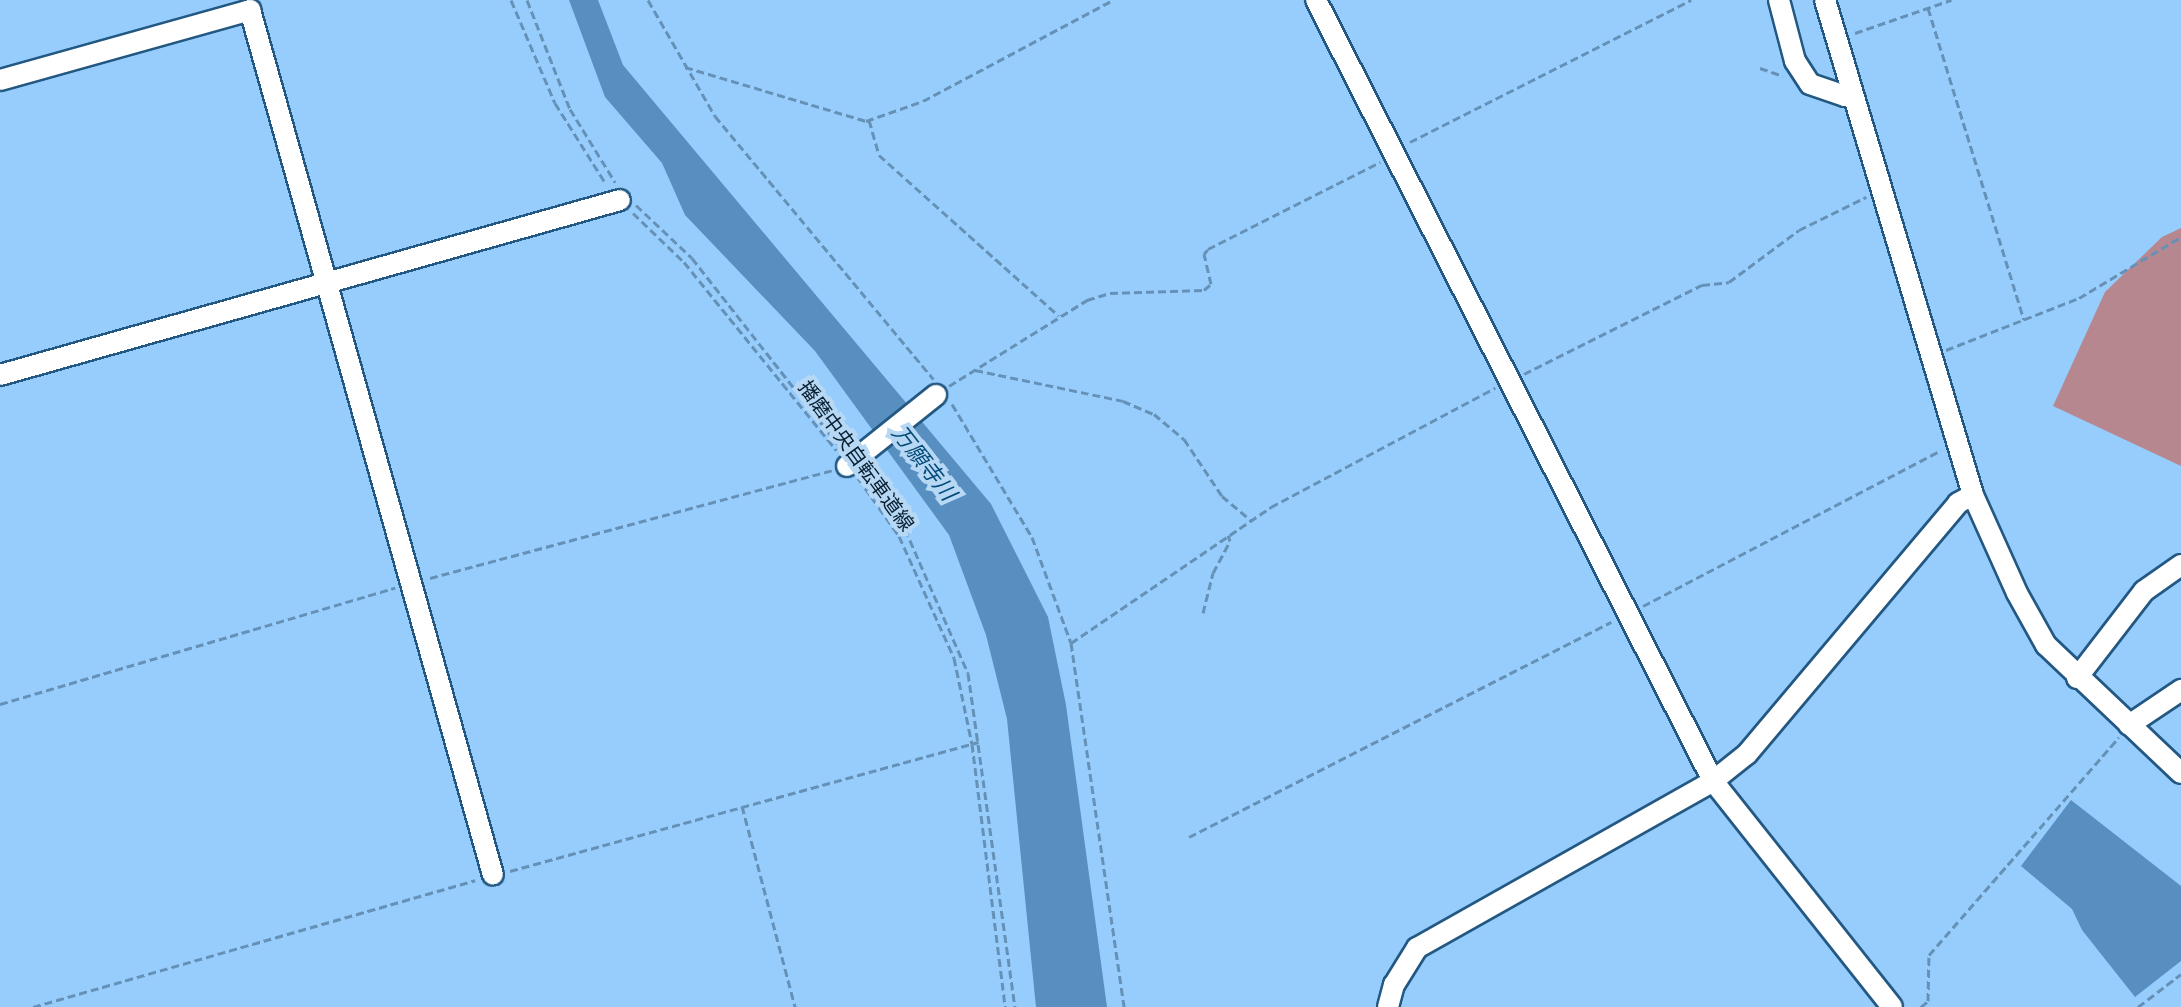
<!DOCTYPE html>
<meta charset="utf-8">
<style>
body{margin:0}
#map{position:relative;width:2181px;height:1007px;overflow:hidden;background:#96cdfd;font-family:Helvetica,"Noto Sans JP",sans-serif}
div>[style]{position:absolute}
.green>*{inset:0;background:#b78790}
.water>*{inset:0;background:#578fc0}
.path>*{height:3px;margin-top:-1.5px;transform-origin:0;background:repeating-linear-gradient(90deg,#6691b7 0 8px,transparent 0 12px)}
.roads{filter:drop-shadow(2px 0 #235882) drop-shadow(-2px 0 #235882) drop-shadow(0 2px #235882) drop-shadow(0 -2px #235882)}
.minor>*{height:20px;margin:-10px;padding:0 10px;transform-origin:10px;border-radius:10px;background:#fff}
span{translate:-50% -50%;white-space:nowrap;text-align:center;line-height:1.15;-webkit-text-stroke:8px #b7d8f5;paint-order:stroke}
.street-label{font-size:20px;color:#081e30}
.water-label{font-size:22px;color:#054b79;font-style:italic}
</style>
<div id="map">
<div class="green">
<i style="clip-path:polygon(2181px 228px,2181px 466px,2053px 406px,2105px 292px,2162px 237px)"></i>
</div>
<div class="water">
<i style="clip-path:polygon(569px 0,598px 0,623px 65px,991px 504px,1048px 617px,1066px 705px,1107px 1007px,1036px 1007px,1007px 719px,986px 635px,949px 535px,815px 351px,685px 215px,662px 163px,605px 97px)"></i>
<i style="clip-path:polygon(2071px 800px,2181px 886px,2181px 961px,2135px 997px,2082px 930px,2072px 909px,2021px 866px)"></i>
</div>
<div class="path">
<i style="left:511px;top:0;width:112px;rotate:66.9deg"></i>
<i style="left:555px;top:103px;width:96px;rotate:57.8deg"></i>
<i style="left:527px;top:0;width:117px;rotate:68.5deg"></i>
<i style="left:570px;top:109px;width:86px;rotate:58.3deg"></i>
<i style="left:648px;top:0;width:134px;rotate:60deg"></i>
<i style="left:715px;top:116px;width:342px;rotate:50.3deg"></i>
<i style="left:1928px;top:8px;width:326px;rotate:72.9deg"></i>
<i style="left:1855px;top:33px;width:102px;rotate:-19deg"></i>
<i style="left:685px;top:67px;width:189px;rotate:16.6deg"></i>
<i style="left:866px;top:121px;width:60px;rotate:-19.3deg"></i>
<i style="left:923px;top:101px;width:215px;rotate:-28deg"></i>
<i style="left:1760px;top:68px;width:24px;rotate:19deg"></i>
<i style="left:869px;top:120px;width:36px;rotate:74deg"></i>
<i style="left:879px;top:155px;width:241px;rotate:41.8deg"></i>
<i style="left:1410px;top:142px;width:315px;rotate:-26.8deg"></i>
<i style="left:636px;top:205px;width:77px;rotate:43.4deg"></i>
<i style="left:692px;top:258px;width:243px;rotate:51.9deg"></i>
<i style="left:633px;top:213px;width:71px;rotate:43.9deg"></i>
<i style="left:684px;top:262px;width:242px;rotate:51deg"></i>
<i style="left:1946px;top:350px;width:143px;rotate:-21.4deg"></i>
<i style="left:2079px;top:298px;width:119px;rotate:-30.9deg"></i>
<i style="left:975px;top:370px;width:151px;rotate:11.8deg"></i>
<i style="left:1123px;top:401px;width:34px;rotate:23deg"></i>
<i style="left:1154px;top:414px;width:39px;rotate:40deg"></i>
<i style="left:1184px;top:439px;width:69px;rotate:56.3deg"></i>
<i style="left:1222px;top:496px;width:38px;rotate:40deg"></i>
<i style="left:1524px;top:374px;width:199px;rotate:-26.6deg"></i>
<i style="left:1702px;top:285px;width:27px;rotate:-6deg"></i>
<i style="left:1729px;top:282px;width:87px;rotate:-36.6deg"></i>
<i style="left:1799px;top:230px;width:75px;rotate:-26.2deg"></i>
<i style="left:949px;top:386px;width:163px;rotate:-31.9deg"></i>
<i style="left:1087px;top:300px;width:24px;rotate:-17deg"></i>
<i style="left:1110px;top:293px;width:94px;rotate:-1.8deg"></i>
<i style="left:1204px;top:290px;width:9px;rotate:-41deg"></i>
<i style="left:1211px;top:284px;width:31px;rotate:-103deg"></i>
<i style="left:1204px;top:254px;width:6px;rotate:-51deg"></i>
<i style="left:1208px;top:249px;width:193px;rotate:-26.8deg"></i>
<i style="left:952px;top:404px;width:155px;rotate:59deg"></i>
<i style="left:1032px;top:537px;width:113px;rotate:69.8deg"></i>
<i style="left:1071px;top:643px;width:368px;rotate:81.7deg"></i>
<i style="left:862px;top:475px;width:69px;rotate:51.5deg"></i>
<i style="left:905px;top:529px;width:157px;rotate:66.4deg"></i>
<i style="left:968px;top:673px;width:337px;rotate:82deg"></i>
<i style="left:858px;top:478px;width:71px;rotate:54.7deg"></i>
<i style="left:899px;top:536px;width:134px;rotate:65.7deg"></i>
<i style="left:954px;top:658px;width:88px;rotate:78.2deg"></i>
<i style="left:972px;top:744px;width:265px;rotate:82.8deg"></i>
<i style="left:430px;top:578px;width:416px;rotate:-15deg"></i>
<i style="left:1643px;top:606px;width:336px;rotate:-27.6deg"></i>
<i style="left:1203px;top:613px;width:41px;rotate:-76deg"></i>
<i style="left:1213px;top:573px;width:36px;rotate:-62deg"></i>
<i style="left:1230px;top:541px;width:6px;rotate:-108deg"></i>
<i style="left:1071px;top:643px;width:242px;rotate:-34.2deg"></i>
<i style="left:1271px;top:507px;width:254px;rotate:-28deg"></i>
<i style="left:0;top:704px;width:412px;rotate:-16.4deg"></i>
<i style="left:742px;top:806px;width:208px;rotate:75.2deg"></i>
<i style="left:1189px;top:837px;width:474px;rotate:-27deg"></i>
<i style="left:510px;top:871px;width:486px;rotate:-15.4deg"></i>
<i style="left:33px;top:1007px;width:460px;rotate:-16deg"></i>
<i style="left:1921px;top:1007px;width:9px;rotate:-41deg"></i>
<i style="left:1928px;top:1001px;width:46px;rotate:-88.8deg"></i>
<i style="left:1929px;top:955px;width:289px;rotate:-48.9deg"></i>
<i style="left:2138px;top:1007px;width:54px;rotate:-37.5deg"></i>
</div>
<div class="roads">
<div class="minor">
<i style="left:1316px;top:0;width:876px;rotate:63.05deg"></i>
<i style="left:1713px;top:781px;width:288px;rotate:51.6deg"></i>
<i style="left:1779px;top:0;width:63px;rotate:75.3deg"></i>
<i style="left:1795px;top:61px;width:27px;rotate:57deg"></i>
<i style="left:1810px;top:84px;width:37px;rotate:19deg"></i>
<i style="left:1845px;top:96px;width:7px;rotate:-16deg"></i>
<i style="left:1825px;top:0;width:517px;rotate:73.35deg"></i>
<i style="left:1973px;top:495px;width:107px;rotate:65.8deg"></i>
<i style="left:2017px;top:593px;width:60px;rotate:60.9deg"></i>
<i style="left:2046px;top:645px;width:186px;rotate:43.5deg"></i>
<i style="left:0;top:80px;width:260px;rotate:-15.6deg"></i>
<i style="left:250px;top:10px;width:898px;rotate:74.31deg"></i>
<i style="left:0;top:375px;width:644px;rotate:-15.76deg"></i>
<i style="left:847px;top:466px;width:114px;rotate:-38.6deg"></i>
<i style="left:2077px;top:678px;width:110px;rotate:-52.4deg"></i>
<i style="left:2144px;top:591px;width:45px;rotate:-35.1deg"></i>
<i style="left:2129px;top:725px;width:63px;rotate:-33.9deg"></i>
<i style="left:1388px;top:1007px;width:23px;rotate:-75deg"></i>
<i style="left:1394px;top:985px;width:44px;rotate:-58.1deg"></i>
<i style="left:1417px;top:948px;width:340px;rotate:-29.4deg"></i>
<i style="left:1713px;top:781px;width:43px;rotate:-38.5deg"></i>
<i style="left:1747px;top:754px;width:328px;rotate:-49.9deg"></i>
<i style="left:1958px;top:503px;width:17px;rotate:-28deg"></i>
</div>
</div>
<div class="street-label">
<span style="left:856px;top:456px;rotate:54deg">播磨中央自転車道線</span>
</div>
<div class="water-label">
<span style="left:924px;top:463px;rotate:52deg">万願寺川</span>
</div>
</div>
